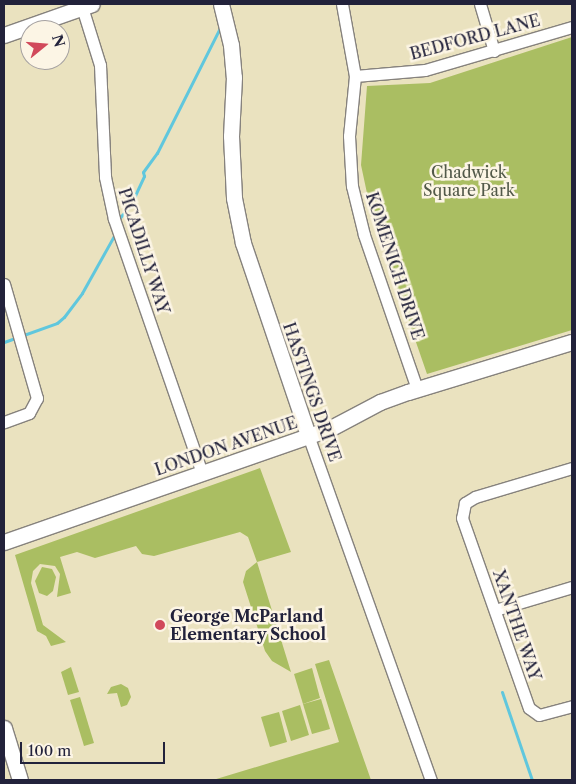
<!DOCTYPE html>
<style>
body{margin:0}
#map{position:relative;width:576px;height:784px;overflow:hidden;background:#eae2bf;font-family:"Libre Caslon Text",serif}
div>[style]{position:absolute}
.green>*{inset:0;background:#aabe62}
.stream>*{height:3px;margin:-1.5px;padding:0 1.5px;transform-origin:1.5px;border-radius:1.5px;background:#60c7dd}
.roads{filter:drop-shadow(1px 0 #86827d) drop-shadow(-1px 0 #86827d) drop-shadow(0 1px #86827d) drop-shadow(0 -1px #86827d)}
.minor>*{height:11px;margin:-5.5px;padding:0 5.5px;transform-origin:5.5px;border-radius:5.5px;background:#fff}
.tertiary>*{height:15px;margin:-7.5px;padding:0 7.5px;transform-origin:7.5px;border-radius:7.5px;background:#fff}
.dots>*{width:14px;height:14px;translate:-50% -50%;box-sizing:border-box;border:2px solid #fcf5e5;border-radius:50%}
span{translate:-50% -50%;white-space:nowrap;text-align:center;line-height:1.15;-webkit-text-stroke:5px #fcf5e5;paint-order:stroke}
.street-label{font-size:16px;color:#22223b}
.park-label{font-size:16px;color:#525949}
.poi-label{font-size:16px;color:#22223b;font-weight:700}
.left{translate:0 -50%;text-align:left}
.frame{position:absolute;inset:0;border:5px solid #22223b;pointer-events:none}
.north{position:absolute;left:20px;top:20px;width:50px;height:50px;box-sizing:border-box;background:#fcf5e5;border:1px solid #a5a1a1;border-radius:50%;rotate:73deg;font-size:14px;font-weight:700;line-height:20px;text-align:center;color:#22223b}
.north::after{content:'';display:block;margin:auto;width:18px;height:22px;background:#d1495b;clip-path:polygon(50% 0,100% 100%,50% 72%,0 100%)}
.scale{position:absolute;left:20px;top:742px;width:145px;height:22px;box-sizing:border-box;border:2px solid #22223b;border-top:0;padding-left:6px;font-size:15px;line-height:18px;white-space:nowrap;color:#22223b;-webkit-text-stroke:4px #fcf5e5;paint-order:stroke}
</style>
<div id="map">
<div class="green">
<i style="clip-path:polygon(572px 37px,572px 330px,427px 374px,371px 212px,361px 165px,367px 86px,430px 83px)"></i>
<i style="clip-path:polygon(260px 468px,291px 552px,257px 562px,291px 672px,272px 661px,265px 651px,243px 582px,246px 571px,257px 562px,248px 537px,240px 532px,154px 556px,142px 554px,136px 546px,95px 558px,77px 552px,60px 557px,71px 593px,57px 597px,60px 574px,55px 566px,40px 564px,33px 571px,31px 583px,43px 625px,66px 642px,51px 646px,46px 636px,37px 631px,15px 555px)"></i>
<i style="clip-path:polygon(42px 567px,52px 569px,56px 577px,53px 591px,47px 596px,39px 593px,35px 581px)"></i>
<i style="clip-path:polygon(329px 660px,371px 780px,213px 780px,339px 742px,315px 664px)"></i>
<i style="clip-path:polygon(71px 667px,79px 692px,68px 695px,61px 672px)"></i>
<i style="clip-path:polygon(312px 668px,320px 698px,303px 704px,294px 674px)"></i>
<i style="clip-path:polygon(121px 684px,128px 688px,131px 697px,127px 705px,121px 707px,117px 693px,107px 694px,111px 687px)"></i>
<i style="clip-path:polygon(80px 697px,94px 743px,84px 746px,70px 700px)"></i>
<i style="clip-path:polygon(321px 699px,330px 729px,312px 734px,303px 704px)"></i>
<i style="clip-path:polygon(300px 705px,309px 735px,291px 741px,282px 711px)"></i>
<i style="clip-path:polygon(279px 712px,287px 742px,270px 747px,261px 717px)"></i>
</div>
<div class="stream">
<i style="left:118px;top:220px;width:21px;rotate:-51deg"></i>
<i style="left:131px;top:204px;width:31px;rotate:-65deg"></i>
<i style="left:144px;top:176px;width:4px;rotate:-104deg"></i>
<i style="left:143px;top:172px;width:24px;rotate:-54deg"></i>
<i style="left:157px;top:153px;width:142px;rotate:-63.3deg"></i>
<i style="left:4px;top:342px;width:56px;rotate:-19.7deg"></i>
<i style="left:57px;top:323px;width:9px;rotate:-41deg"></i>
<i style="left:64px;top:317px;width:30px;rotate:-53deg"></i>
<i style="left:82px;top:293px;width:68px;rotate:-60.8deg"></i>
<i style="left:502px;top:692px;width:93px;rotate:71.2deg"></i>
</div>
<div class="roads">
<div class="minor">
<i style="left:81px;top:4px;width:64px;rotate:72.7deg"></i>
<i style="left:100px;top:65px;width:112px;rotate:87.4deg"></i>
<i style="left:105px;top:177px;width:43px;rotate:77.9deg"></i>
<i style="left:114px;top:219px;width:269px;rotate:70.9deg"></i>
<i style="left:342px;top:4px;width:73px;rotate:79.8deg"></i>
<i style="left:355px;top:76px;width:60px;rotate:95.7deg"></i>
<i style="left:349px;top:136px;width:50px;rotate:86.6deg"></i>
<i style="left:352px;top:186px;width:50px;rotate:76.2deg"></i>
<i style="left:364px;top:235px;width:163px;rotate:71deg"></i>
<i style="left:480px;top:4px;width:49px;rotate:73.4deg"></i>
<i style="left:355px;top:76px;width:70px;rotate:-4.9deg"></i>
<i style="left:425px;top:70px;width:153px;rotate:-16.3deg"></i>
<i style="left:4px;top:284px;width:119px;rotate:73.9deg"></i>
<i style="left:37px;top:398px;width:17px;rotate:118deg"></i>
<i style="left:29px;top:413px;width:27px;rotate:160deg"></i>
<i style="left:308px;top:435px;width:366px;rotate:70.4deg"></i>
<i style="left:572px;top:468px;width:101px;rotate:163.4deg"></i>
<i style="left:475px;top:497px;width:12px;rotate:149deg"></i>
<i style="left:465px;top:503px;width:15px;rotate:101deg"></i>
<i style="left:462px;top:518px;width:201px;rotate:70.6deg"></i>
<i style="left:529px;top:708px;width:12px;rotate:35deg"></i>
<i style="left:539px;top:715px;width:34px;rotate:-15deg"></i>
<i style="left:495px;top:610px;width:80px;rotate:-16.6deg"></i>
</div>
<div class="tertiary">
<i style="left:221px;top:4px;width:42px;rotate:76.3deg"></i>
<i style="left:231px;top:45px;width:32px;rotate:85deg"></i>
<i style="left:234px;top:77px;width:59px;rotate:92.9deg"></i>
<i style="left:231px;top:136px;width:62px;rotate:87.2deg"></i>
<i style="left:234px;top:198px;width:46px;rotate:78.7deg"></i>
<i style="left:243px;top:243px;width:203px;rotate:71.3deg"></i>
<i style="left:4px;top:35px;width:93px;rotate:-19.4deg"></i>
<i style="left:4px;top:542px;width:344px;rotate:-19.2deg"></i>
<i style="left:329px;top:429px;width:58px;rotate:-27.9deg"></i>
<i style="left:380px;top:402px;width:30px;rotate:-20deg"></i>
<i style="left:408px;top:392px;width:171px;rotate:-17deg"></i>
<i style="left:4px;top:728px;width:54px;rotate:72.9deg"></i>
</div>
</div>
<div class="dots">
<i style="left:160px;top:625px;background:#d1495b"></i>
</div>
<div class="street-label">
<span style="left:475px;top:37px;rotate:-15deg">BEDFORD LANE</span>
<span style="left:144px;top:251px;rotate:72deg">PICADILLY WAY</span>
<span style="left:395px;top:266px;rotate:72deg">KOMENICH DRIVE</span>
<span style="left:312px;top:392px;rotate:71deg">HASTINGS DRIVE</span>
<span style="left:226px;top:446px;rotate:-19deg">LONDON AVENUE</span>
<span style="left:517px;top:625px;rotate:71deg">XANTHE WAY</span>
</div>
<div class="park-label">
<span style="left:469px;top:181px">Chadwick<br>Square Park</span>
</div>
<div class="poi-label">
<span class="left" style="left:170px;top:625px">George McParland<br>Elementary School</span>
</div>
<div class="frame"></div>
<div class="north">N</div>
<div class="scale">100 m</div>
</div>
